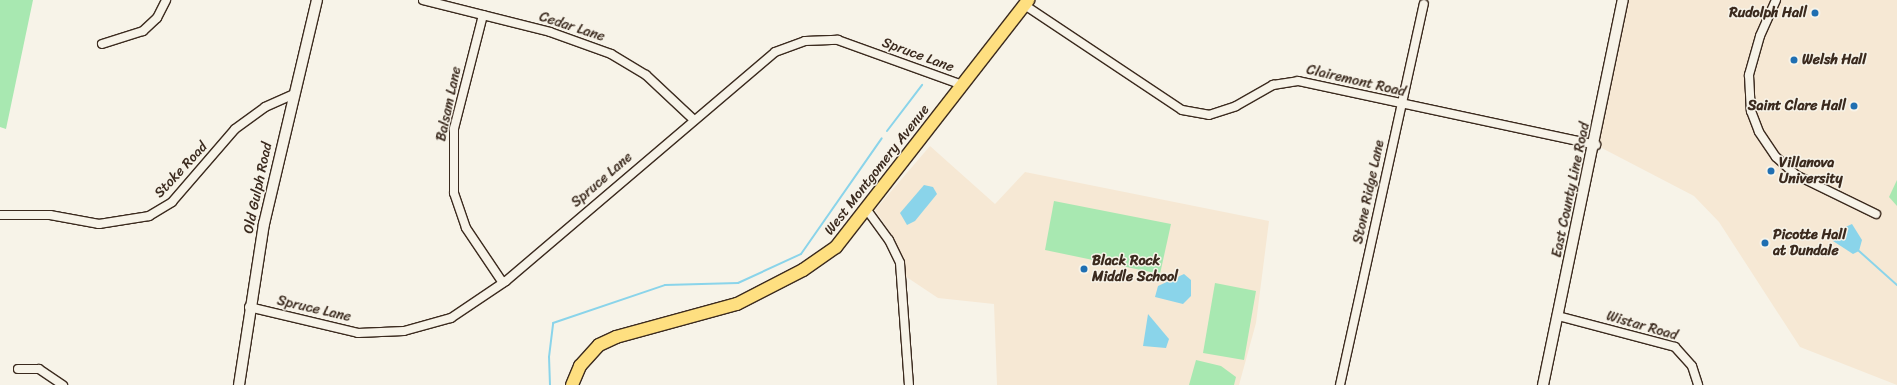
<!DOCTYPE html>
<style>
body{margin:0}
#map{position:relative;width:1897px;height:385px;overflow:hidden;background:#f7f3e8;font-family:Sriracha,sans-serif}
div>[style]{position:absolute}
.built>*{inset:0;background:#f6e8d4}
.green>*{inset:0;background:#a8e8b1}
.water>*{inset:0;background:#8ad4ea}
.stream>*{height:2px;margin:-1px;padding:0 1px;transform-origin:1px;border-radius:1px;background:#8ad4ea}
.roads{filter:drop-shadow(1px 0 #3b2a1e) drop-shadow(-1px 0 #3b2a1e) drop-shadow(0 1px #3b2a1e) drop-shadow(0 -1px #3b2a1e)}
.minor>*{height:8px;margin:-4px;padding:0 4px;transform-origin:4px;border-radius:4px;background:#f7f3e8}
.tertiary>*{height:10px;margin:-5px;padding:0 5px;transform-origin:5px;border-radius:5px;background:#f7f3e8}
.primary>*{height:12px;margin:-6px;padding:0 6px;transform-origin:6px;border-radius:6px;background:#fedf80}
.dots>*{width:11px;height:11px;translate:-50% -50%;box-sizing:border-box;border:2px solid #f7f3e8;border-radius:50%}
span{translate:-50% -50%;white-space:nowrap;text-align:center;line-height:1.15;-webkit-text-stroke:3px #f7f3e8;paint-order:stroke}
.poi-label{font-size:14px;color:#3b2a1e;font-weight:700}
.right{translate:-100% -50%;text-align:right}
.left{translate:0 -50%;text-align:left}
.street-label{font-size:14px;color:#3b2a1e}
</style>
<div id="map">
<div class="built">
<i style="clip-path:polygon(1626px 0,1897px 0,1897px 385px,1800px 347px,1719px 222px,1694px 196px,1596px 145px)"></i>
<i style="clip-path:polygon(930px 146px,995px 204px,1025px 172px,1269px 221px,1256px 323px,1239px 385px,997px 385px,994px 304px,938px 298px,905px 276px,895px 240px,875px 210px)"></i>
</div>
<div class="green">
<i style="clip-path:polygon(0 0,33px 0,6px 129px,0 127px)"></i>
<i style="clip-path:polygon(1897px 180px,1897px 206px,1889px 197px)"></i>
<i style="clip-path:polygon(1054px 201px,1171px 224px,1160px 274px,1045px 250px)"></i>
<i style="clip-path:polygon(1215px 283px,1256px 291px,1244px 360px,1203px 353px)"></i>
<i style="clip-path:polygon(1196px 360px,1221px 366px,1236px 377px,1234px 385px,1189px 385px)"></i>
</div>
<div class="water">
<i style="clip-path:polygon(924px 185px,933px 187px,937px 194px,915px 221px,907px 225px,900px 213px)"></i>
<i style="clip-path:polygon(1852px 224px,1862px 240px,1859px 251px,1853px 254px,1833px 241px,1830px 234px)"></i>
<i style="clip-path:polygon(1184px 274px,1191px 280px,1191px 296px,1183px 304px,1155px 297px,1158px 286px)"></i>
<i style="clip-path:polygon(1148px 314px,1169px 339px,1166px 348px,1143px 346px)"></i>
</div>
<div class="stream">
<i style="left:887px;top:131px;width:58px;rotate:-52.7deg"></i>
<i style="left:1859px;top:251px;width:51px;rotate:41.8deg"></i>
<i style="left:550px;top:385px;width:28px;rotate:-92deg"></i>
<i style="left:549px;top:357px;width:34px;rotate:-83deg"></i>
<i style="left:553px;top:323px;width:118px;rotate:-18.7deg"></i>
<i style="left:665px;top:285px;width:73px;rotate:-1.6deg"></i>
<i style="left:738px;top:283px;width:69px;rotate:-24.7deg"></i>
<i style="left:801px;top:254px;width:141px;rotate:-55.1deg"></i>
</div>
<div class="roads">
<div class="minor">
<i style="left:423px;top:0;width:131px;rotate:14.1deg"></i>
<i style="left:550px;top:32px;width:65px;rotate:19.8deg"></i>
<i style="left:611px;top:54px;width:41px;rotate:31deg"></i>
<i style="left:646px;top:75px;width:64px;rotate:43.1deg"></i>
<i style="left:1776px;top:0;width:39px;rotate:114deg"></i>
<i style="left:1760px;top:36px;width:41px;rotate:105.8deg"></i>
<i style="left:1749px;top:75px;width:36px;rotate:87deg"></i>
<i style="left:1751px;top:111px;width:22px;rotate:69deg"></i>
<i style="left:1759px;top:132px;width:30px;rotate:56deg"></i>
<i style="left:1776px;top:157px;width:27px;rotate:42deg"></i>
<i style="left:1796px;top:175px;width:89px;rotate:26deg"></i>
<i style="left:1026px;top:6px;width:187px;rotate:33.7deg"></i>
<i style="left:1182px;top:110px;width:27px;rotate:10deg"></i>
<i style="left:1209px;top:115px;width:28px;rotate:-18deg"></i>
<i style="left:1236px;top:106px;width:43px;rotate:-29.6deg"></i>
<i style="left:1273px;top:85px;width:25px;rotate:-9deg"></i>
<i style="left:1298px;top:81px;width:305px;rotate:12.1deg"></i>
<i style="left:483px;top:15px;width:118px;rotate:104.3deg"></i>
<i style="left:454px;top:129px;width:64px;rotate:90deg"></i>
<i style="left:454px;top:193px;width:37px;rotate:71deg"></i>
<i style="left:466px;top:228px;width:66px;rotate:56.1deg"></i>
<i style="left:102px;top:44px;width:43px;rotate:-17.6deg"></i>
<i style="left:143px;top:31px;width:19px;rotate:-43deg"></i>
<i style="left:157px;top:18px;width:20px;rotate:-63deg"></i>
<i style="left:867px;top:210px;width:37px;rotate:54deg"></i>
<i style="left:889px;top:240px;width:25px;rotate:64deg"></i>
<i style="left:900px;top:263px;width:122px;rotate:85.8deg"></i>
<i style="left:0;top:215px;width:50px"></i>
<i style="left:50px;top:215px;width:50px;rotate:10.4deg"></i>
<i style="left:99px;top:224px;width:51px;rotate:-9.1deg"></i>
<i style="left:149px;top:216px;width:27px;rotate:-31deg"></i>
<i style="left:172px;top:202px;width:96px;rotate:-49.2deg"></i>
<i style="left:235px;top:129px;width:37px;rotate:-36deg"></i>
<i style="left:265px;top:107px;width:32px;rotate:-24deg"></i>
<i style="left:249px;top:307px;width:112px;rotate:13.4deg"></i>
<i style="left:358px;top:333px;width:46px;rotate:-2.5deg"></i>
<i style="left:404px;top:331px;width:49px;rotate:-15.5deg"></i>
<i style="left:451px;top:318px;width:66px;rotate:-33.9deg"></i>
<i style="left:506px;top:281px;width:353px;rotate:-40.4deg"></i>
<i style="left:775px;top:52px;width:32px;rotate:-20deg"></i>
<i style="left:805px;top:41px;width:33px;rotate:-2deg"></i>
<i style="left:838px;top:40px;width:132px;rotate:19.9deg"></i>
<i style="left:1558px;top:316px;width:121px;rotate:14.8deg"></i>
<i style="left:1675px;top:347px;width:25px;rotate:48deg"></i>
<i style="left:1692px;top:366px;width:20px;rotate:72deg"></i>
<i style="left:18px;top:369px;width:21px"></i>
<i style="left:39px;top:369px;width:29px;rotate:34deg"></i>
<i style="left:1340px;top:385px;width:390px;rotate:-77.6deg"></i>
</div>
<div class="tertiary">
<i style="left:239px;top:385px;width:163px;rotate:-81.2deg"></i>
<i style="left:264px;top:224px;width:230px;rotate:-76.7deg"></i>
<i style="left:1543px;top:385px;width:393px;rotate:-78.3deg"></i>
</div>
<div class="primary">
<i style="left:572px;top:385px;width:21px;rotate:-67deg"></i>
<i style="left:580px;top:366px;width:28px;rotate:-48deg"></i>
<i style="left:599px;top:345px;width:19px;rotate:-25deg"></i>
<i style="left:616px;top:337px;width:125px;rotate:-15.3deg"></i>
<i style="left:737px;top:304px;width:74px;rotate:-27.3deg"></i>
<i style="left:803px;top:270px;width:40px;rotate:-34.9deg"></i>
<i style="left:836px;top:247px;width:313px;rotate:-52.1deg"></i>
</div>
</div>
<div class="dots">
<i style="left:1815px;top:13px;background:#1f6fb2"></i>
<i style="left:1794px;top:60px;background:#1f6fb2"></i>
<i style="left:1854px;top:106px;background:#1f6fb2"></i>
<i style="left:1771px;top:171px;background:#1f6fb2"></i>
<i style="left:1765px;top:243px;background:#1f6fb2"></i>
<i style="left:1084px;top:269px;background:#1f6fb2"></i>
</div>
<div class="poi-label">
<span class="right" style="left:1807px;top:13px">Rudolph Hall</span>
<span class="left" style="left:1802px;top:60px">Welsh Hall</span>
<span class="right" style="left:1846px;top:106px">Saint Clare Hall</span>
<span class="left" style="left:1779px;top:171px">Villanova<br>University</span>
<span class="left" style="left:1773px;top:243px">Picotte Hall<br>at Dundale</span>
<span class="left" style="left:1092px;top:269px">Black Rock<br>Middle School</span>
</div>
<div class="street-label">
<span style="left:572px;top:27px;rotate:18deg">Cedar Lane</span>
<span style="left:918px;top:55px;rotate:20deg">Spruce Lane</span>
<span style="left:1356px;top:81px;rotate:13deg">Clairemont Road</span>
<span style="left:449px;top:104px;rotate:-78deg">Balsam Lane</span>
<span style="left:181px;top:170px;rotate:-47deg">Stoke Road</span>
<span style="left:877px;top:170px;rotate:-52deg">West Montgomery Avenue</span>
<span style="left:602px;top:180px;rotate:-41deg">Spruce Lane</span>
<span style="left:258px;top:188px;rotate:-78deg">Old Gulph Road</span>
<span style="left:1571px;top:190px;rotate:-78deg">East County Line Road</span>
<span style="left:1369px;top:192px;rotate:-78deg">Stone Ridge Lane</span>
<span style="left:314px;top:309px;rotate:13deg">Spruce Lane</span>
<span style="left:1642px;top:326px;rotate:16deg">Wistar Road</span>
</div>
</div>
